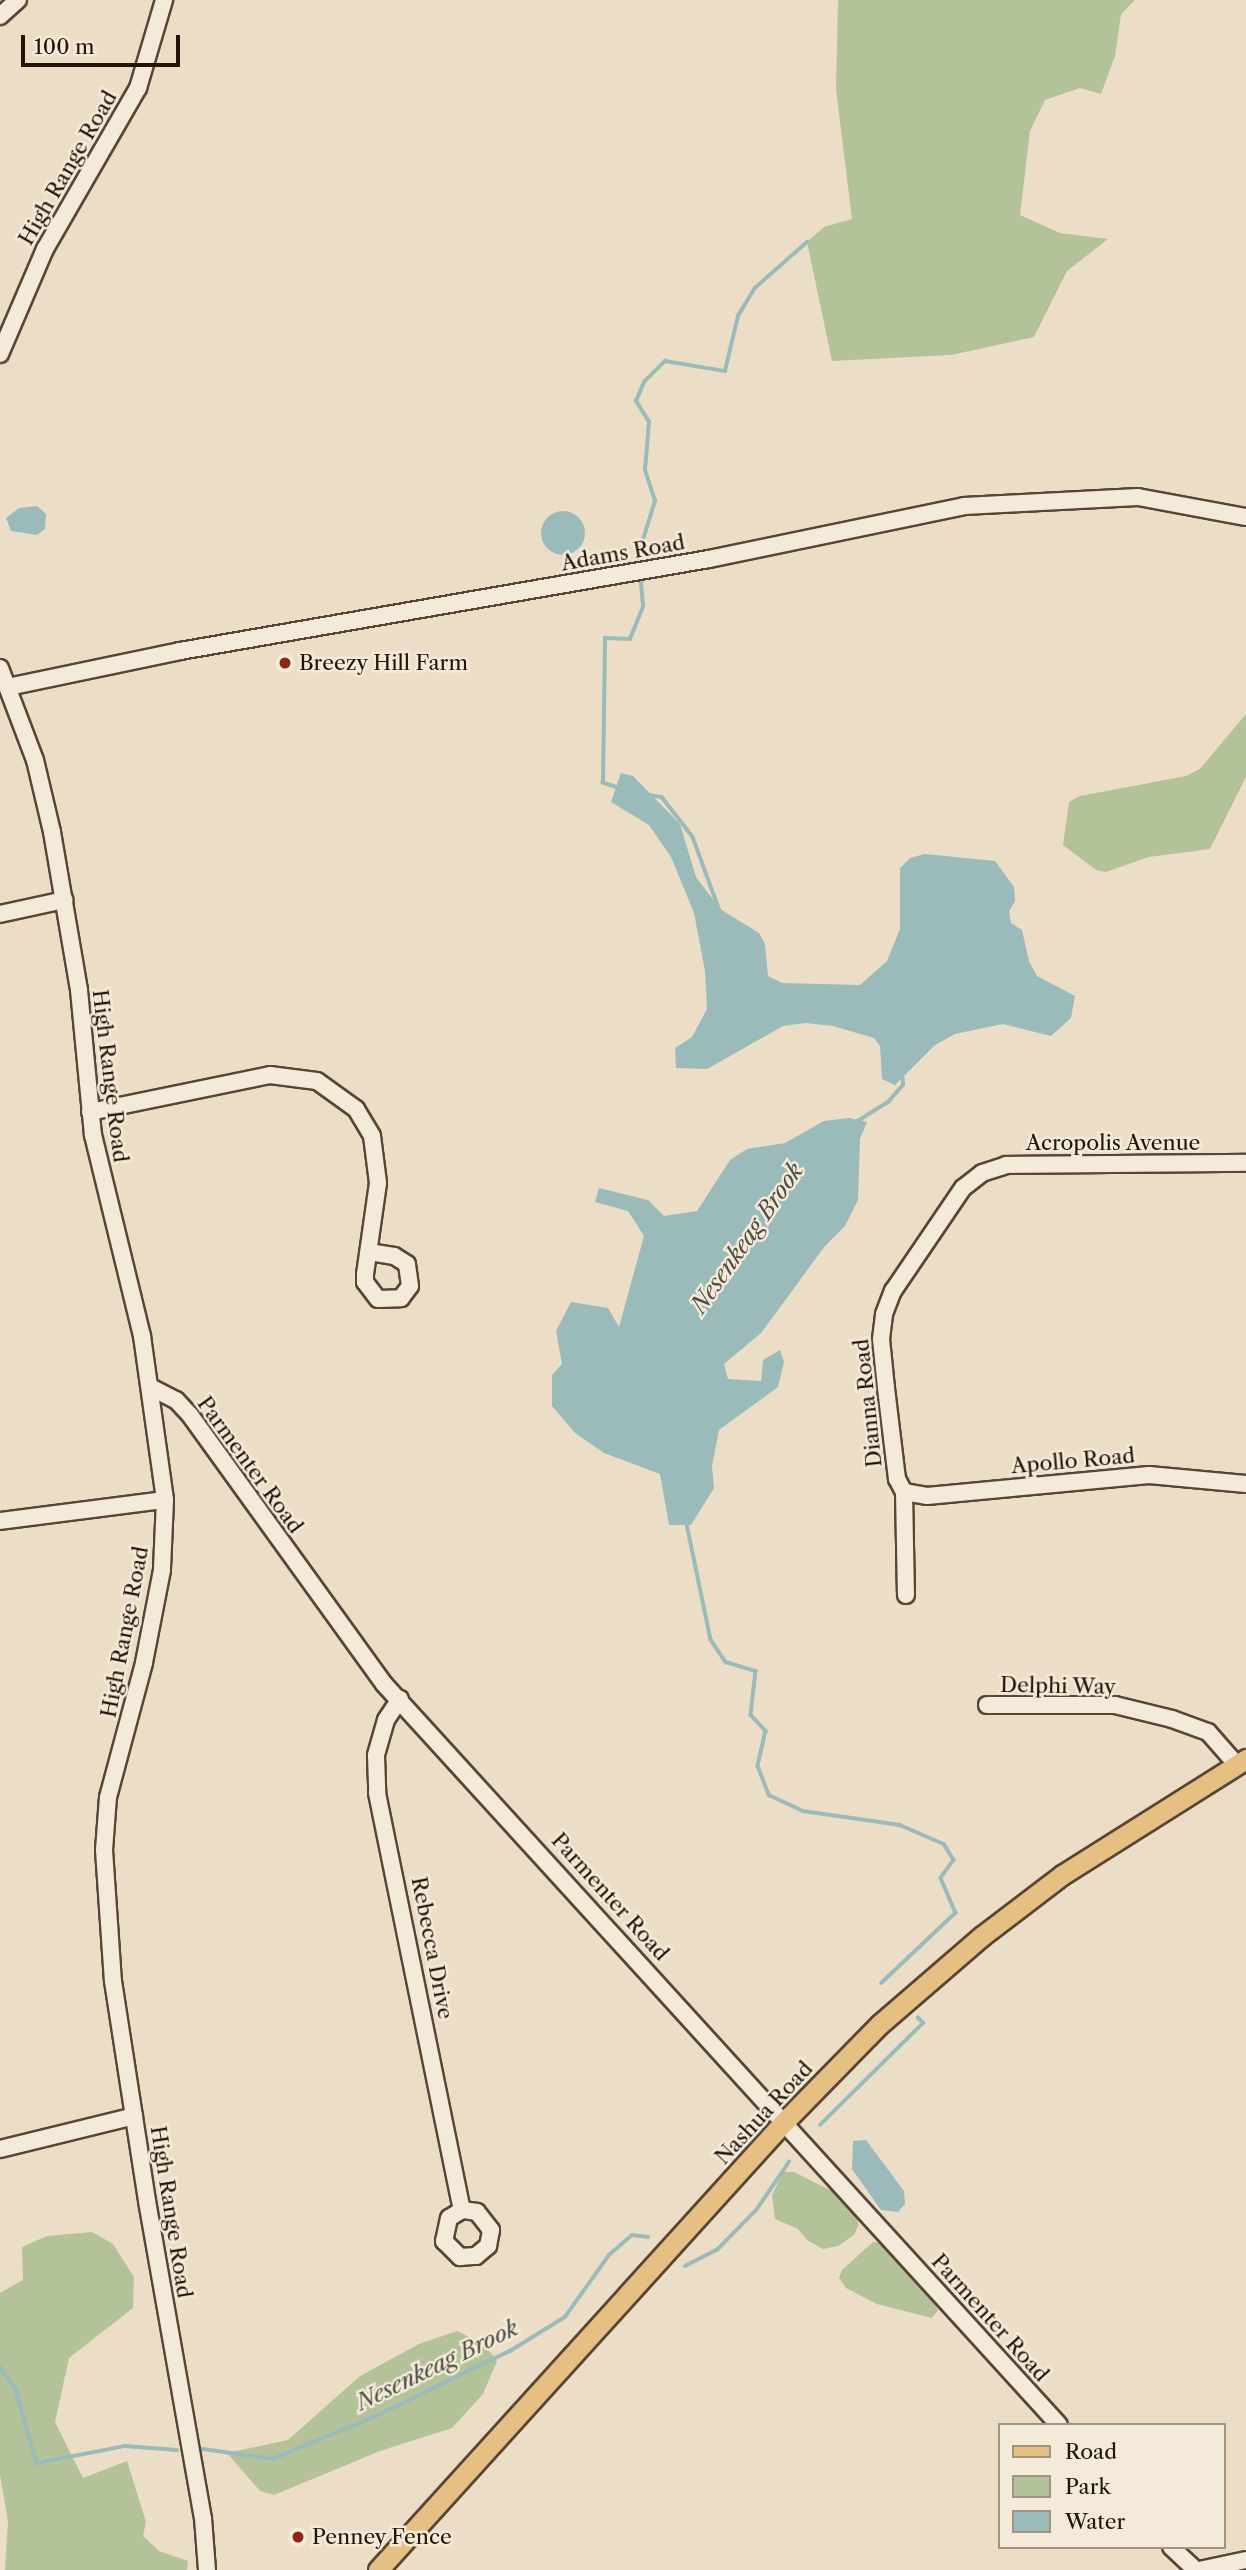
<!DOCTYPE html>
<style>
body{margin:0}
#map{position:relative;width:1246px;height:2570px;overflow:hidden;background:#ecdec6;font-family:"Libre Caslon Text",serif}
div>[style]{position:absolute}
.green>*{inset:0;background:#b3c299}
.water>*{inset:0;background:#9abbba}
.round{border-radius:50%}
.stream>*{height:3.5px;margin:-1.75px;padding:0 1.75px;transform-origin:1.75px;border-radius:1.75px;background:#9abbba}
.roads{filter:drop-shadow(2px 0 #584536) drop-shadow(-2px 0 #584536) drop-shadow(0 2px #584536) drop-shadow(0 -2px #584536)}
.minor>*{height:16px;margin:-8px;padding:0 8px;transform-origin:8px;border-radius:8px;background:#f3eada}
.major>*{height:19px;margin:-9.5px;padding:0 9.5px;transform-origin:9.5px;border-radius:9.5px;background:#e6bf83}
.dots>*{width:19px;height:19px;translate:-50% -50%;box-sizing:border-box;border:4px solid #f3eada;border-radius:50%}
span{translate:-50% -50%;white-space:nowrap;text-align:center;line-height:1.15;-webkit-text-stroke:5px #f3eada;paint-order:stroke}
.street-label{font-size:21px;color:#261206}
.poi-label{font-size:21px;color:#261206}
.left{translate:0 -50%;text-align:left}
.water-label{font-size:23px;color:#4f4d45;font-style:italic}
.legend{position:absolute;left:998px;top:2423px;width:228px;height:126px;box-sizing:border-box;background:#f3eada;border:2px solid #a19485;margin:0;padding:9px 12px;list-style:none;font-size:21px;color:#261206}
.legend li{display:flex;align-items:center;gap:14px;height:35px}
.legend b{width:35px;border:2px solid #a19485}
.scale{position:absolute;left:21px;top:35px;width:159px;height:32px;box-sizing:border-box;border:4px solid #261206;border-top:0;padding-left:9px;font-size:21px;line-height:24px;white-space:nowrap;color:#261206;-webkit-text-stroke:5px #f3eada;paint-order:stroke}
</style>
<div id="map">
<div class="green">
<i style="clip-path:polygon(838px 0,1135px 0,1121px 14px,1115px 56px,1101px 94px,1080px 88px,1045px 100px,1030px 131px,1020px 215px,1060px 233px,1108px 239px,1067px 271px,1034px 337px,951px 355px,832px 361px,807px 242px,824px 227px,852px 219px,836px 89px)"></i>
<i style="clip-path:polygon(1246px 714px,1246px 777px,1210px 849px,1149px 857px,1106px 872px,1096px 870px,1063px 845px,1069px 802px,1080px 796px,1186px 776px,1200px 769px)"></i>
<i style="clip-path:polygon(783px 2172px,794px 2172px,834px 2192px,855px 2214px,859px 2224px,854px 2235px,838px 2246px,823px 2249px,807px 2240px,798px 2229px,775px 2219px,772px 2195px)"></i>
<i style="clip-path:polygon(92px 2232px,113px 2244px,134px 2277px,133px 2308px,69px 2358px,55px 2422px,83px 2478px,127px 2461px,146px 2522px,143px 2536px,159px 2551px,188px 2561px,187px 2570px,5px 2570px,8px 2521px,0 2475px,0 2293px,23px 2280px,22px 2247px,47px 2236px)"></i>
<i style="clip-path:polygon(873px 2242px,881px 2243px,932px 2300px,938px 2310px,932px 2318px,877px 2304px,846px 2288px,839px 2278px,842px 2270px)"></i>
<i style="clip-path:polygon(457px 2331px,484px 2344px,497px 2361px,483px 2394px,452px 2428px,380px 2451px,274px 2495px,260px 2491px,227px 2453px,288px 2440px,360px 2376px,419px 2344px)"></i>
</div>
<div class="water">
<i style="clip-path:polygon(37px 506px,46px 514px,45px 529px,37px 535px,11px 531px,6px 518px,19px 508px)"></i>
<i class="round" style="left:541px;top:511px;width:44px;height:44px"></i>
<i style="clip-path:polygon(621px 773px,633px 776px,680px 824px,696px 877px,720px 909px,759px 933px,765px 944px,768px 976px,782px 983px,860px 985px,887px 961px,900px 929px,900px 868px,910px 858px,925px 854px,995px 861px,1014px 887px,1015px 901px,1009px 912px,1011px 923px,1022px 930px,1029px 961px,1037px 976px,1075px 996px,1071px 1018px,1051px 1036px,1003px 1024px,955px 1034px,935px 1045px,895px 1085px,882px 1079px,880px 1046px,874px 1038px,833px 1026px,806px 1023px,783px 1026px,707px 1069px,676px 1068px,675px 1048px,692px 1037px,707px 1009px,705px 971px,694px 913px,671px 857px,649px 825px,611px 802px)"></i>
<i style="clip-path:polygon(849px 1118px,867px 1122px,860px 1139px,858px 1200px,845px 1226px,825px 1246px,761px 1333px,724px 1364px,728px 1379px,761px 1381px,763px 1360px,780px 1350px,784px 1362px,778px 1387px,719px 1430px,712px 1466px,714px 1488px,691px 1525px,669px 1525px,660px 1474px,604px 1453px,575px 1433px,552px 1406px,552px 1375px,562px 1364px,556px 1331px,571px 1302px,608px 1308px,619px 1327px,644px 1236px,628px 1211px,595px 1202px,599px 1188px,648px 1200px,664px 1216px,697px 1211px,730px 1160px,747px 1149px,785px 1143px,824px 1121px)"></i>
<i style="clip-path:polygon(866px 2140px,904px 2191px,905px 2204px,898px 2212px,881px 2210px,852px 2169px,853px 2141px)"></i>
</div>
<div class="stream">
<i style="left:637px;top:559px;width:61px;rotate:-72.8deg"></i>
<i style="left:655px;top:501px;width:33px;rotate:-108deg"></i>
<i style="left:645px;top:470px;width:48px;rotate:-85.2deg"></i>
<i style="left:649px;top:422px;width:25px;rotate:-122deg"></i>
<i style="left:636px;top:401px;width:21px;rotate:-67deg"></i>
<i style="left:644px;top:382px;width:30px;rotate:-45deg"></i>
<i style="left:665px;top:361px;width:61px;rotate:9.5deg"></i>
<i style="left:725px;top:371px;width:57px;rotate:-76.7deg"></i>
<i style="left:738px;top:316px;width:33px;rotate:-59deg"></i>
<i style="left:755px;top:288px;width:69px;rotate:-41.5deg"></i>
<i style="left:618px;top:788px;width:16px;rotate:-162deg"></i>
<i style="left:603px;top:783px;width:145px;rotate:-89.2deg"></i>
<i style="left:605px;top:638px;width:25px;rotate:2deg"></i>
<i style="left:630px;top:639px;width:35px;rotate:-68deg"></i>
<i style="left:643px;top:606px;width:23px;rotate:-95deg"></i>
<i style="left:649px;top:795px;width:13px;rotate:9deg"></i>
<i style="left:662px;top:797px;width:51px;rotate:52.2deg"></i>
<i style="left:693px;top:837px;width:79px;rotate:70deg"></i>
<i style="left:856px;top:1122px;width:39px;rotate:-32deg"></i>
<i style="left:889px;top:1101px;width:21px;rotate:-49deg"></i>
<i style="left:903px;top:1085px;width:13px;rotate:-94deg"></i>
<i style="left:687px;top:1524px;width:118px;rotate:78.3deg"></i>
<i style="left:711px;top:1640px;width:27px;rotate:56deg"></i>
<i style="left:726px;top:1662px;width:31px;rotate:17deg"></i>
<i style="left:756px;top:1671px;width:44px;rotate:96.5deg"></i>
<i style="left:751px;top:1715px;width:22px;rotate:47deg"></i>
<i style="left:766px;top:1731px;width:36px;rotate:103deg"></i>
<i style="left:758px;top:1766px;width:31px;rotate:69deg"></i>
<i style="left:769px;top:1795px;width:38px;rotate:25deg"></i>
<i style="left:803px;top:1811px;width:98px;rotate:8.2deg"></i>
<i style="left:900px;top:1825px;width:48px;rotate:23.4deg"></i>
<i style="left:944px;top:1844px;width:19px;rotate:58deg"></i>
<i style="left:954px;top:1860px;width:22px;rotate:126deg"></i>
<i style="left:941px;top:1878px;width:38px;rotate:67deg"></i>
<i style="left:956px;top:1913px;width:102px;rotate:136.6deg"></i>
<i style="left:820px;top:2125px;width:145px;rotate:-44.7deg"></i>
<i style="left:923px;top:2023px;width:7px;rotate:-135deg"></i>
<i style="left:685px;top:2266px;width:36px;rotate:-27deg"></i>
<i style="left:717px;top:2250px;width:57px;rotate:-45.7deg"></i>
<i style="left:757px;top:2209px;width:57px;rotate:-55.8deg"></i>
<i style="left:0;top:2367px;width:28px;rotate:55deg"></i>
<i style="left:16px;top:2390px;width:76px;rotate:74deg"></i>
<i style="left:37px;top:2463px;width:90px;rotate:-10.9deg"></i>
<i style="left:125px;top:2446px;width:52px;rotate:4.4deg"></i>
<i style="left:203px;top:2449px;width:71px;rotate:8.1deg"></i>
<i style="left:273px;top:2459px;width:112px;rotate:-22.7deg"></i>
<i style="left:376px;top:2416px;width:149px;rotate:-25.9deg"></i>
<i style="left:510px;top:2351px;width:65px;rotate:-31.7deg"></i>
<i style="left:565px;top:2317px;width:76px;rotate:-54.6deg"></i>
<i style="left:609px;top:2255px;width:30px;rotate:-41deg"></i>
<i style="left:632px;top:2235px;width:16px;rotate:7deg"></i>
</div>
<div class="roads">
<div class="minor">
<i style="left:0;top:16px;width:24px;rotate:-42deg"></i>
<i style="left:0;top:354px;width:114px;rotate:-66.8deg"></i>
<i style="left:45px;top:249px;width:186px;rotate:-60deg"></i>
<i style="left:138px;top:88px;width:92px;rotate:-73.5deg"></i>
<i style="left:0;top:668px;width:98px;rotate:69.2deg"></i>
<i style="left:35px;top:760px;width:74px;rotate:76.7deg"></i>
<i style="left:52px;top:832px;width:160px;rotate:80.3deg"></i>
<i style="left:79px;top:990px;width:146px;rotate:84.5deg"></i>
<i style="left:93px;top:1135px;width:207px;rotate:76.3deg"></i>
<i style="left:142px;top:1336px;width:166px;rotate:82deg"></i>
<i style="left:165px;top:1500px;width:70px;rotate:92.5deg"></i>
<i style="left:162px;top:1570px;width:95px;rotate:101deg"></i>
<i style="left:144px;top:1663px;width:139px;rotate:105deg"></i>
<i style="left:108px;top:1797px;width:53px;rotate:94.3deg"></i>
<i style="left:104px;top:1850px;width:131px;rotate:86.1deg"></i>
<i style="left:113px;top:1981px;width:223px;rotate:81.2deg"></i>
<i style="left:147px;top:2201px;width:322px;rotate:80deg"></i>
<i style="left:203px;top:2518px;width:52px;rotate:85.6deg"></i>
<i style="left:8px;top:687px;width:176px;rotate:-11.8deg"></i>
<i style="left:180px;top:651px;width:537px;rotate:-9.87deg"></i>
<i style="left:709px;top:559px;width:260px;rotate:-11.7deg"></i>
<i style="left:964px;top:506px;width:174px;rotate:-3deg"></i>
<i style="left:1138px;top:497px;width:110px;rotate:10.5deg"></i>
<i style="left:0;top:914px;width:66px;rotate:-12.3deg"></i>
<i style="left:90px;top:1112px;width:184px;rotate:-11.6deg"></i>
<i style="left:270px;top:1075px;width:47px;rotate:7.3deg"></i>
<i style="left:317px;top:1081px;width:48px;rotate:35.7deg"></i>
<i style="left:356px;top:1109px;width:31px;rotate:59deg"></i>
<i style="left:372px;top:1136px;width:47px;rotate:82.7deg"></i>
<i style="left:378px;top:1183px;width:92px;rotate:98.1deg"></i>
<i style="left:365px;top:1274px;width:8px;rotate:90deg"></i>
<i style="left:365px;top:1282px;width:21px;rotate:53deg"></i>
<i style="left:378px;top:1299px;width:23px;rotate:-2deg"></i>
<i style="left:401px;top:1298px;width:15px;rotate:-53deg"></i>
<i style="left:410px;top:1286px;width:22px;rotate:-98deg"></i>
<i style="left:407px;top:1264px;width:15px;rotate:-148deg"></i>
<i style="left:394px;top:1256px;width:26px;rotate:-171deg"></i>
<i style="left:150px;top:1387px;width:29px;rotate:27deg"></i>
<i style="left:176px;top:1400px;width:21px;rotate:47deg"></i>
<i style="left:190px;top:1415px;width:332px;rotate:54.2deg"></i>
<i style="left:384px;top:1684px;width:1002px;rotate:47.67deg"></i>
<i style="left:904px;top:1492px;width:15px;rotate:-118deg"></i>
<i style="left:897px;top:1479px;width:92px;rotate:-96.9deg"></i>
<i style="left:886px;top:1388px;width:49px;rotate:-95.8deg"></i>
<i style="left:881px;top:1339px;width:25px;rotate:-83deg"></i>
<i style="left:884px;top:1314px;width:25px;rotate:-69deg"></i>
<i style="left:893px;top:1291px;width:125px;rotate:-55.8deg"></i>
<i style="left:963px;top:1188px;width:24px;rotate:-38deg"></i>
<i style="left:982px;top:1173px;width:25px;rotate:-18deg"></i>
<i style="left:1006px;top:1165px;width:240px;rotate:-0.5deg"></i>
<i style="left:904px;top:1492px;width:23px;rotate:10deg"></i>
<i style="left:927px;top:1496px;width:223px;rotate:-5.4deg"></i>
<i style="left:1149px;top:1475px;width:97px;rotate:5.3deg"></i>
<i style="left:904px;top:1492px;width:103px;rotate:88.9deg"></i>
<i style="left:0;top:1521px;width:166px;rotate:-7.3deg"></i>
<i style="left:400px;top:1699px;width:25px;rotate:124deg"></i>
<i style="left:386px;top:1720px;width:37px;rotate:106deg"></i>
<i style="left:376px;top:1756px;width:37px;rotate:88deg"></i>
<i style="left:377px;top:1793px;width:426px;rotate:78.5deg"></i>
<i style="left:462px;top:2210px;width:15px;rotate:148deg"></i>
<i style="left:449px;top:2218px;width:24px;rotate:102deg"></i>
<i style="left:444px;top:2241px;width:23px;rotate:45deg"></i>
<i style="left:460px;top:2257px;width:16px;rotate:-4deg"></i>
<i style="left:476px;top:2256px;width:16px;rotate:-40deg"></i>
<i style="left:488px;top:2246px;width:16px;rotate:-79deg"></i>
<i style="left:491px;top:2230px;width:23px;rotate:-128deg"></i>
<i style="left:477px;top:2212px;width:15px;rotate:-172deg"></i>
<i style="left:987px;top:1705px;width:128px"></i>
<i style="left:1115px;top:1705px;width:59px;rotate:13.8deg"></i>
<i style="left:1172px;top:1719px;width:38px;rotate:20deg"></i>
<i style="left:1208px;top:1732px;width:43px;rotate:48.8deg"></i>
<i style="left:0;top:2149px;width:138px;rotate:-13.8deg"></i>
<i style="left:1171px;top:2547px;width:34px;rotate:43deg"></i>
<i style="left:1199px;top:2570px;width:48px;rotate:-12deg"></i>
</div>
<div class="major">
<i style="left:378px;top:2570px;width:602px;rotate:-47.83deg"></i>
<i style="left:782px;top:2124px;width:140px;rotate:-45.6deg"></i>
<i style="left:880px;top:2024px;width:135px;rotate:-40.8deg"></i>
<i style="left:982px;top:1936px;width:101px;rotate:-37.3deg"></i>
<i style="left:1062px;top:1875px;width:218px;rotate:-32.2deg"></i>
</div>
</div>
<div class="dots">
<i style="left:285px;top:663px;background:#8f2418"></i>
<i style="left:298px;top:2537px;background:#8f2418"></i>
</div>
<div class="street-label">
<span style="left:68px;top:168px;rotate:-60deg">High Range Road</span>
<span style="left:623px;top:553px;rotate:-10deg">Adams Road</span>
<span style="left:110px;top:1076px;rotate:83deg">High Range Road</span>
<span style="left:1113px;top:1143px">Acropolis Avenue</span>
<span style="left:868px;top:1403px;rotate:-96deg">Dianna Road</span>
<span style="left:1073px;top:1461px;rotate:-5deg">Apollo Road</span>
<span style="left:250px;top:1465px;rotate:54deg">Parmenter Road</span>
<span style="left:125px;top:1632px;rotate:-79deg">High Range Road</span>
<span style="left:1058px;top:1686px;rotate:1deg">Delphi Way</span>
<span style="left:610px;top:1897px;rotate:48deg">Parmenter Road</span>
<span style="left:432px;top:1948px;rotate:79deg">Rebecca Drive</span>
<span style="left:764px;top:2113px;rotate:-47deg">Nashua Road</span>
<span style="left:171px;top:2212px;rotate:81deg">High Range Road</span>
<span style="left:990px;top:2318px;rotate:48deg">Parmenter Road</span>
</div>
<div class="poi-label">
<span class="left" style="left:299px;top:663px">Breezy Hill Farm</span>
<span class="left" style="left:312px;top:2537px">Penney Fence</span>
</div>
<div class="water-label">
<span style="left:747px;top:1238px;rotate:-55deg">Nesenkeag Brook</span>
<span style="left:437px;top:2365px;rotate:-26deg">Nesenkeag Brook</span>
</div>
<ul class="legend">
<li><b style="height:9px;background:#e6bf83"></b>Road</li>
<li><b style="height:19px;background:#b3c299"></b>Park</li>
<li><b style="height:19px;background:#9abbba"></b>Water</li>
</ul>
<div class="scale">100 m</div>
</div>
